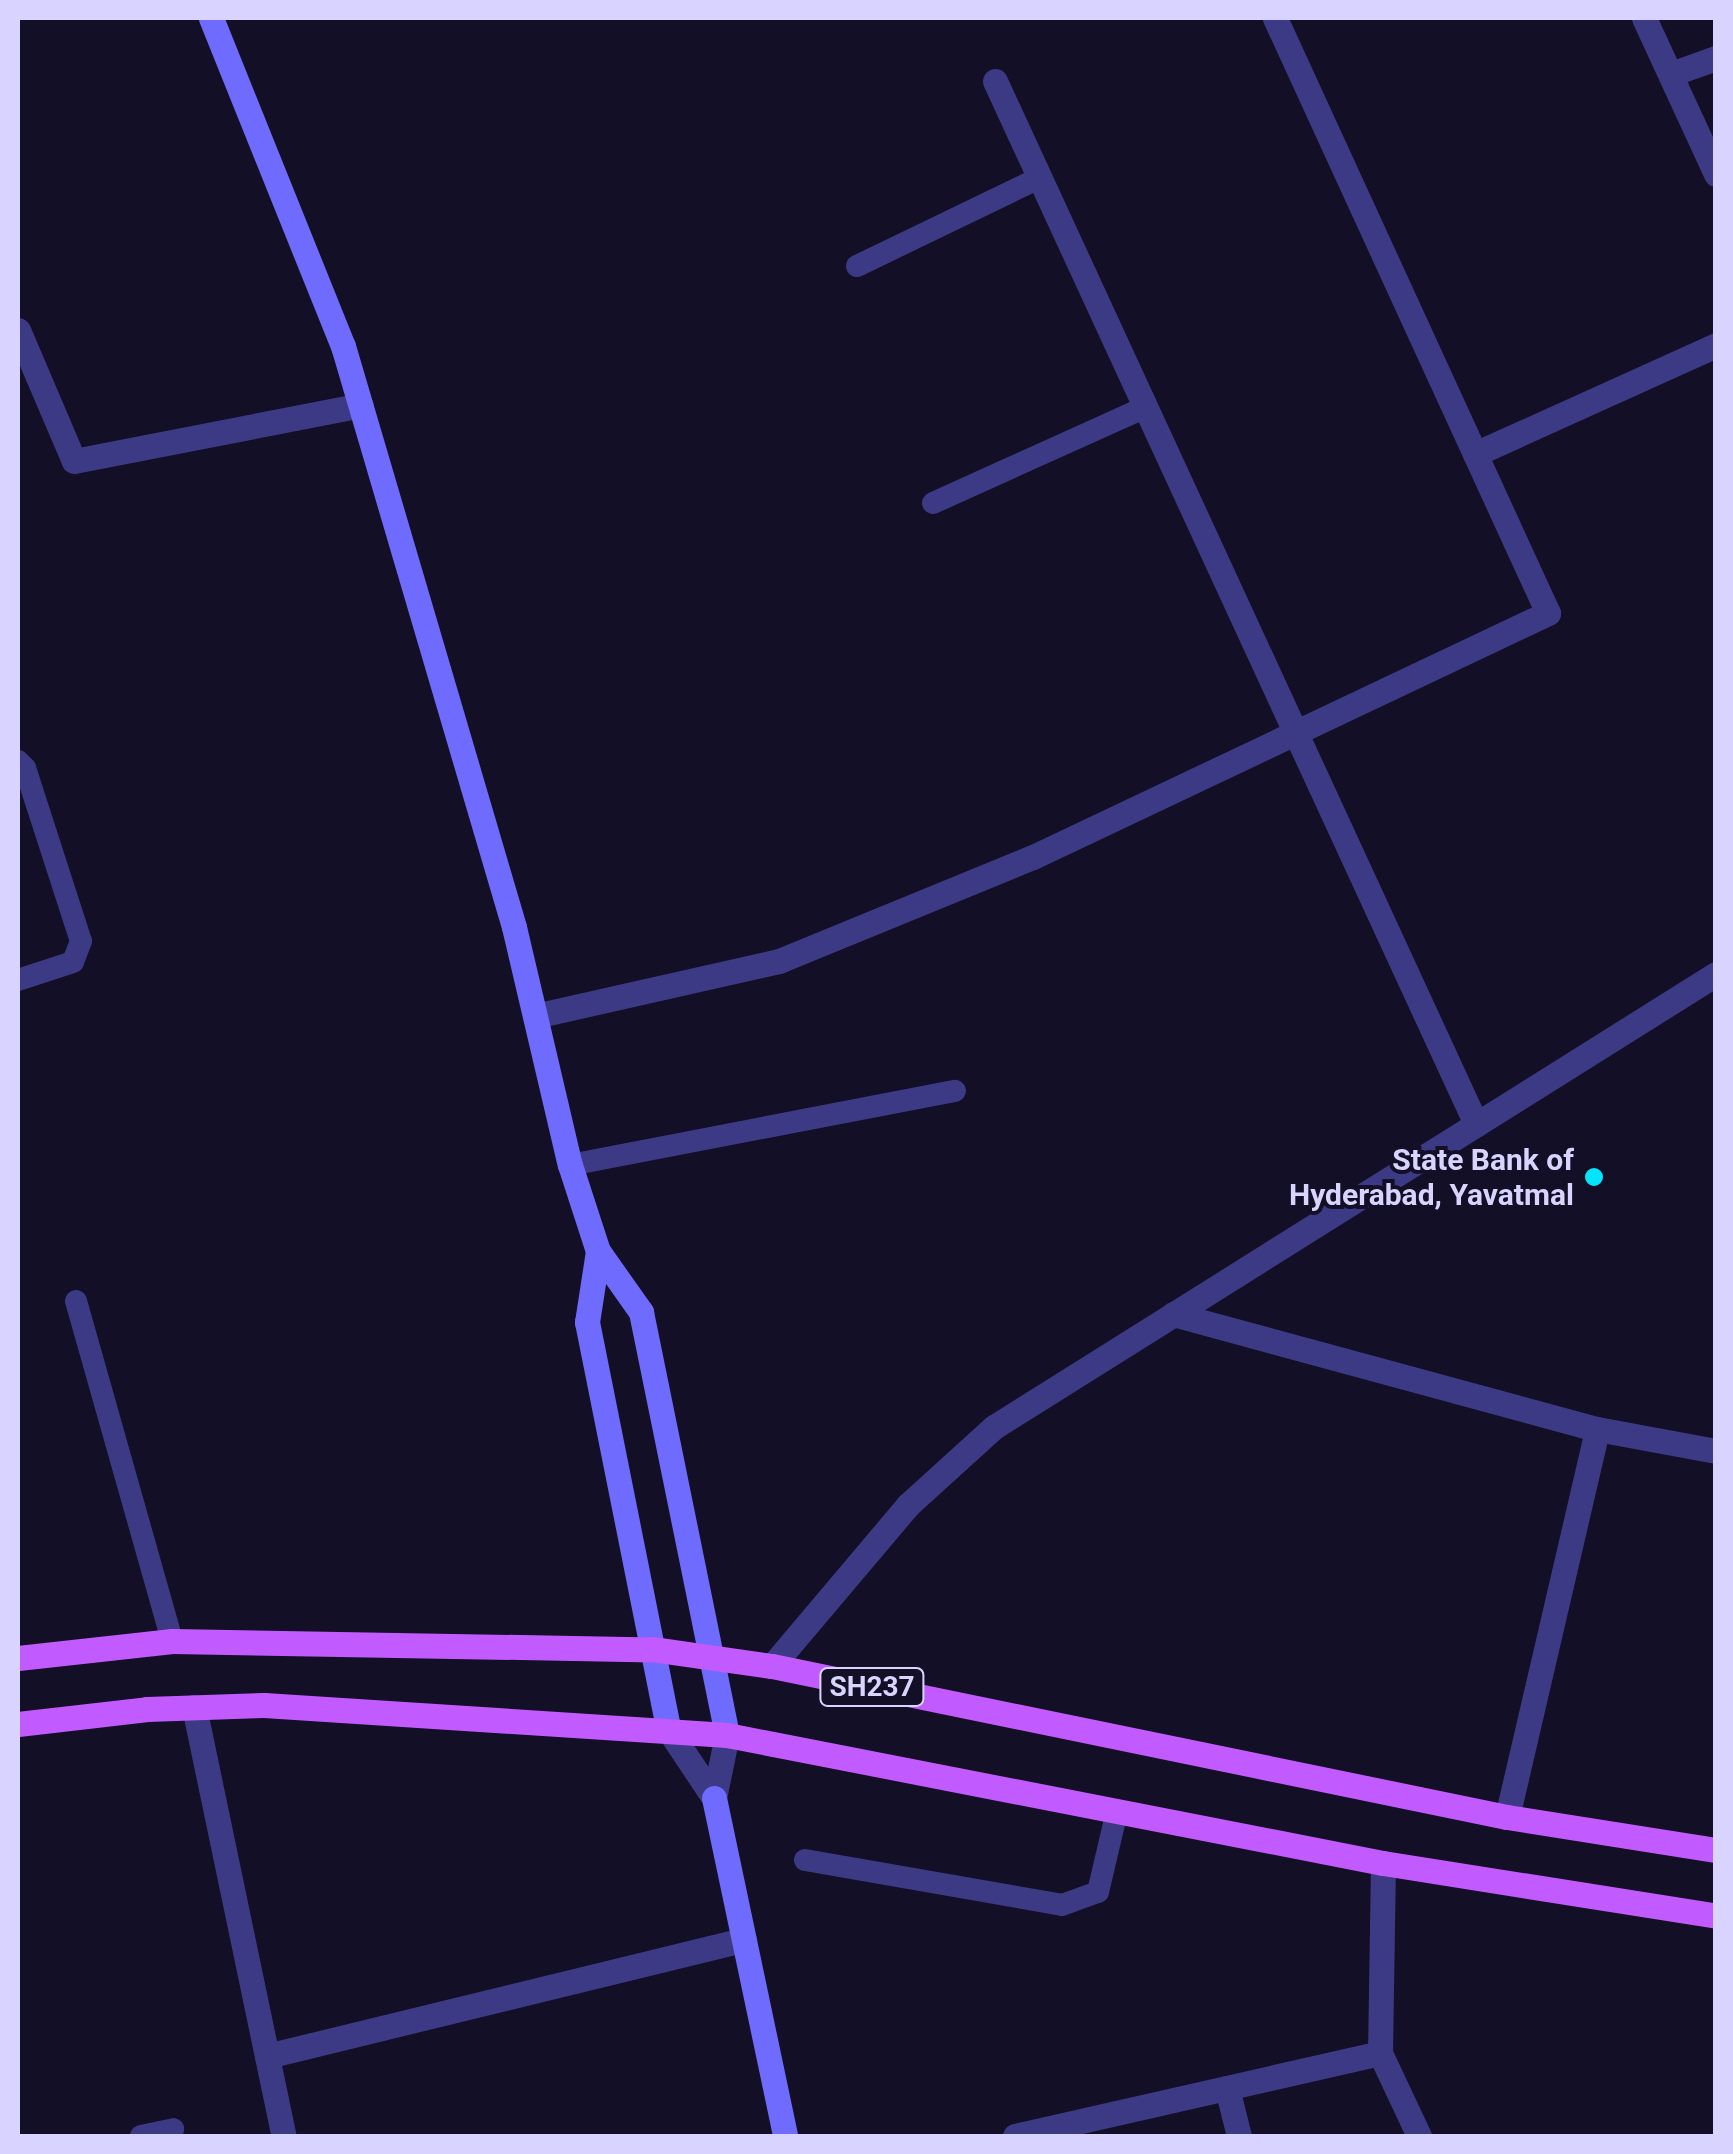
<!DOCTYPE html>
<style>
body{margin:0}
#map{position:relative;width:1733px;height:2154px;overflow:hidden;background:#130f26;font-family:Roboto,sans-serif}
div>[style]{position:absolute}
.service>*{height:22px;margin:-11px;padding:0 11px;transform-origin:11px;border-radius:11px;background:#3d3a85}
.minor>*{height:25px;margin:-12.5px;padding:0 12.5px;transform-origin:12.5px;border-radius:12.5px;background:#3d3a85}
.tertiary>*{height:25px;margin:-12.5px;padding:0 12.5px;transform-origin:12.5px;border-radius:12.5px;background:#3d3a85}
.secondary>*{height:25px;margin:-12.5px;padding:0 12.5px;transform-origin:12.5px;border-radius:12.5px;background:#6f6bff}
.primary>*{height:25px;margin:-12.5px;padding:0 12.5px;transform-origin:12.5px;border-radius:12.5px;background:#c25bff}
.dots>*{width:28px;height:28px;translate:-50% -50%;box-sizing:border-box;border:5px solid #130f26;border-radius:50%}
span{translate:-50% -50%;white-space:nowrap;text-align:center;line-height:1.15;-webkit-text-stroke:8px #130f26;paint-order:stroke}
.shield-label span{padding:2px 8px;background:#130f26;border:2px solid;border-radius:8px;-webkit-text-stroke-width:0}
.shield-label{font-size:28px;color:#d9d4ff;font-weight:700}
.poi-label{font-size:30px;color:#d9d4ff;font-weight:700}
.right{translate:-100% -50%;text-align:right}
.frame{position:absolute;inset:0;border:20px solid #d9d4ff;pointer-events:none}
</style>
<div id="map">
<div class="service">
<i style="left:857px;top:266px;width:202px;rotate:-25.8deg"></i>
<i style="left:933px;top:503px;width:230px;rotate:-24.3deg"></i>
<i style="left:18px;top:761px;width:10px;rotate:45deg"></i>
<i style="left:25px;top:768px;width:182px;rotate:72.1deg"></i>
<i style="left:81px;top:941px;width:22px;rotate:111deg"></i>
<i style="left:73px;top:962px;width:58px;rotate:161.9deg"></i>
<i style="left:570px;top:1165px;width:392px;rotate:-10.9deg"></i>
<i style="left:76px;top:1301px;width:353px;rotate:74.2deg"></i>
<i style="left:805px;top:1860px;width:261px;rotate:9.9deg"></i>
<i style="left:1062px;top:1905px;width:38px;rotate:-20deg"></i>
<i style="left:1098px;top:1892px;width:83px;rotate:-76.8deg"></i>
<i style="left:141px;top:2136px;width:33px;rotate:-12deg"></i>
</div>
<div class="minor">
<i style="left:1644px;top:18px;width:172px;rotate:65.2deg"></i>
<i style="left:1671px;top:74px;width:48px;rotate:-19.6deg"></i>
<i style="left:995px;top:81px;width:1149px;rotate:65.24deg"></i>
<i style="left:18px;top:330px;width:142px;rotate:66.9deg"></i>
<i style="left:74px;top:461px;width:292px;rotate:-11deg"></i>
<i style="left:1475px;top:454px;width:265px;rotate:-24.3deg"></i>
<i style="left:535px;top:1016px;width:250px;rotate:-12.7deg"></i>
<i style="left:779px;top:961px;width:274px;rotate:-22.3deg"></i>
<i style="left:1033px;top:857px;width:570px;rotate:-25.35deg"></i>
<i style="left:1548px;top:613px;width:655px;rotate:-114.65deg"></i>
<i style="left:1173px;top:1314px;width:439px;rotate:15.2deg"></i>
<i style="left:1597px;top:1429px;width:121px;rotate:10.5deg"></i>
<i style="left:194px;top:1707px;width:438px;rotate:78.2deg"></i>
<i style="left:1507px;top:1817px;width:398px;rotate:-76.9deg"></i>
<i style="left:1383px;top:1863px;width:190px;rotate:90.9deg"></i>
<i style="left:1380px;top:2053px;width:92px;rotate:64.8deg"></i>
<i style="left:267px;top:2056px;width:491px;rotate:-13.7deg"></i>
<i style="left:1227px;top:2088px;width:49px;rotate:76deg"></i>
<i style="left:1015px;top:2136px;width:374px;rotate:-12.8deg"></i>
</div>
<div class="tertiary">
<i style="left:772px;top:1666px;width:211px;rotate:-49.8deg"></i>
<i style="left:908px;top:1505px;width:116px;rotate:-42.2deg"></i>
<i style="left:994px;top:1427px;width:852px;rotate:-32.11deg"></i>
<i style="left:668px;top:1729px;width:83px;rotate:56.3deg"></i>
<i style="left:714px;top:1798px;width:64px;rotate:-78.3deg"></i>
</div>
<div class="secondary">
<i style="left:211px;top:18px;width:354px;rotate:68.1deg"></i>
<i style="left:343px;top:346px;width:606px;rotate:73.6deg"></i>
<i style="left:514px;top:927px;width:244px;rotate:76.8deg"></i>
<i style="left:570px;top:1165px;width:90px;rotate:72deg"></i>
<i style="left:598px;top:1251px;width:75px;rotate:54.8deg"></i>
<i style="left:641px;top:1312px;width:432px;rotate:78.5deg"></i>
<i style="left:598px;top:1251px;width:72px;rotate:98.8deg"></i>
<i style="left:587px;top:1322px;width:415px;rotate:78.7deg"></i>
<i style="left:714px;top:1798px;width:345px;rotate:78.1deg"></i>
</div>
<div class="primary">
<i style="left:18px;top:1658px;width:155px;rotate:-6.3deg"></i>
<i style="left:172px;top:1641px;width:480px;rotate:1deg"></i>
<i style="left:652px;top:1649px;width:121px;rotate:8.1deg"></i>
<i style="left:772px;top:1666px;width:750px;rotate:11.61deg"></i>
<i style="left:1507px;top:1817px;width:212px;rotate:9deg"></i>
<i style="left:18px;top:1724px;width:130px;rotate:-6.6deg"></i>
<i style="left:147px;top:1709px;width:117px;rotate:-2deg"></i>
<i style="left:264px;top:1705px;width:464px;rotate:3.7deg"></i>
<i style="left:727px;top:1735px;width:668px;rotate:11.04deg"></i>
<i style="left:1383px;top:1863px;width:337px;rotate:9deg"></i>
</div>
<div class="dots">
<i style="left:1594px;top:1177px;background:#00e5ff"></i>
</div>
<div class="shield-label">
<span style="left:872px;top:1687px">SH237</span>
</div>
<div class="poi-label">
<span class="right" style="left:1574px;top:1177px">State Bank of<br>Hyderabad, Yavatmal</span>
</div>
<div class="frame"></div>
</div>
